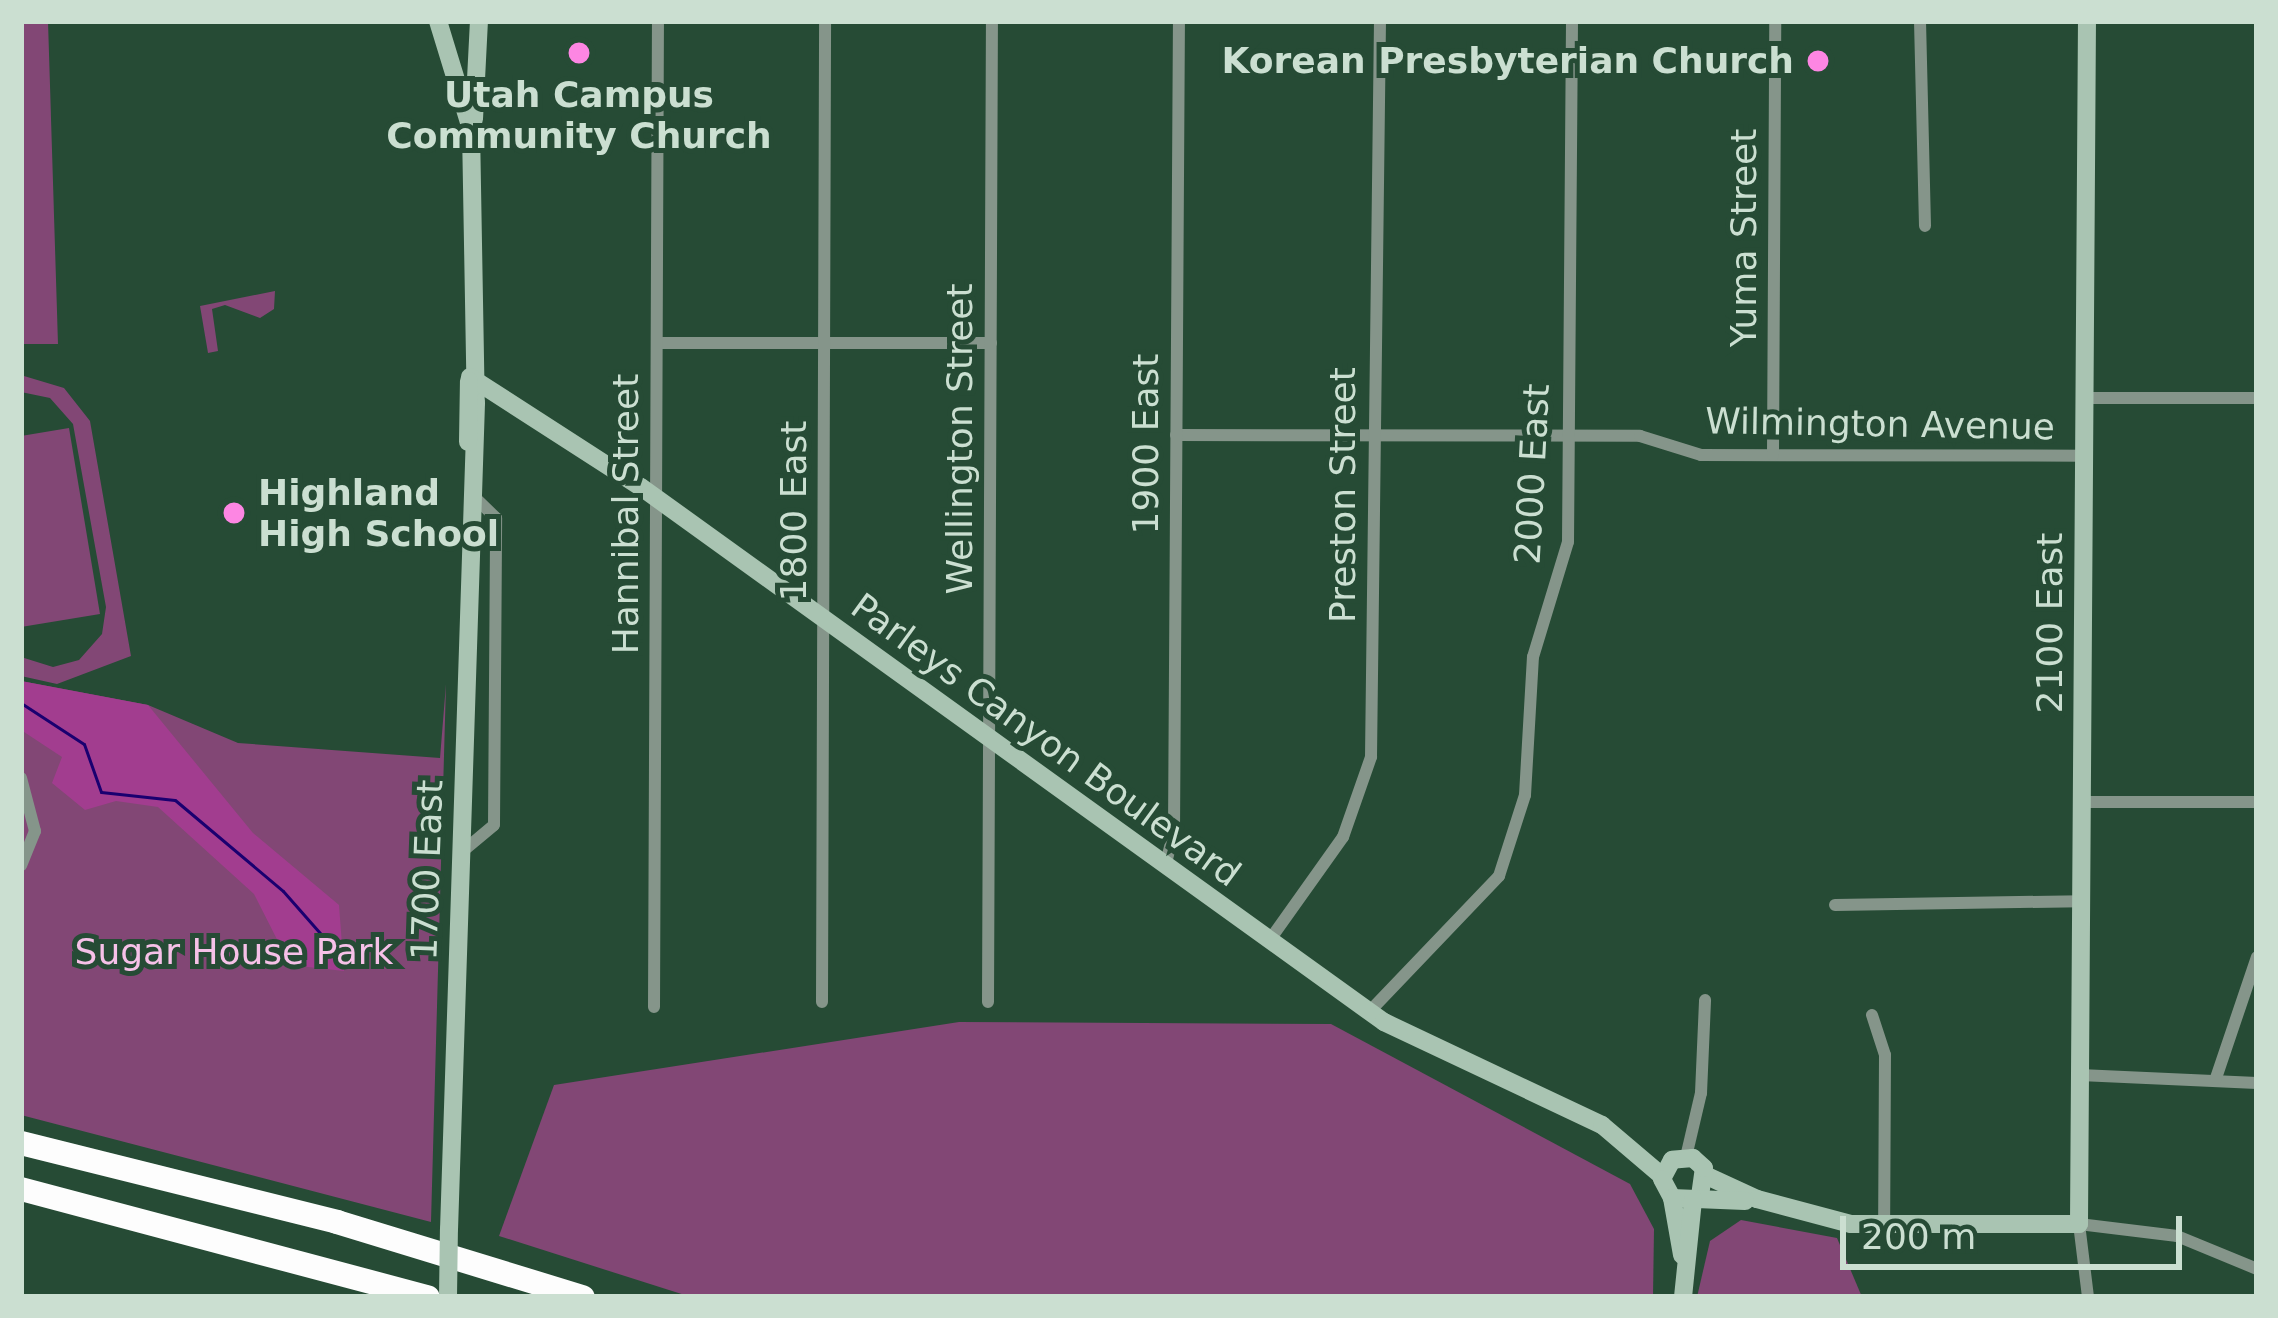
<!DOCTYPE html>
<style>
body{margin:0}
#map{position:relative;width:2278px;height:1318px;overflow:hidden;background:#264b35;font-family:"DejaVu Sans",sans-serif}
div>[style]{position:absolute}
.green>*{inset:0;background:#824775}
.forest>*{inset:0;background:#a23d8f}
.stream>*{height:3px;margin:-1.5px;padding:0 1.5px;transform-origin:1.5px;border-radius:1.5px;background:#1a0070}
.street>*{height:12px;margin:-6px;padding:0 6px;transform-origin:6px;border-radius:6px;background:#85958a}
.secondary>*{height:18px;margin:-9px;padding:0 9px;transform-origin:9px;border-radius:9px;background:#a9c4b2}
.highway>*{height:24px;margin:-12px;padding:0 12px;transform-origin:12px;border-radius:12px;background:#fdfdfd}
.secondary-bridge>*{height:18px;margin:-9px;padding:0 9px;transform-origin:9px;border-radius:9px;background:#a9c4b2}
.dots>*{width:33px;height:33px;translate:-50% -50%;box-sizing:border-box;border:6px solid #264b35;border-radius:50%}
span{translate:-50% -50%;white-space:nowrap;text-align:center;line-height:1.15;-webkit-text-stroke:10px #264b35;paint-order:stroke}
.poi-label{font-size:36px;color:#cbdfd1;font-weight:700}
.right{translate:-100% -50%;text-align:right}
.left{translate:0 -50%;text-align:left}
.street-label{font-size:36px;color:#cbdfd1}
.park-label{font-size:36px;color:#f6c1e8}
.frame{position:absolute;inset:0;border:24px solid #cbdfd1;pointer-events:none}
.scale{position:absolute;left:1840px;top:1216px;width:342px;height:54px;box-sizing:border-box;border:6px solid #cbdfd1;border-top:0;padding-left:15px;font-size:36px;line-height:42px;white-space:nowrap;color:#cbdfd1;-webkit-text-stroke:9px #264b35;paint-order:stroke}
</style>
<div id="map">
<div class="green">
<i style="clip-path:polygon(21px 21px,48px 21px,58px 344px,21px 344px)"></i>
<i style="clip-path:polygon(275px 291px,274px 309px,260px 318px,225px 305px,212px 309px,218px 351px,208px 353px,200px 306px)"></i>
<i style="clip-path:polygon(24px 376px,64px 388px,90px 421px,131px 656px,57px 684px,21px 676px,21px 657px,53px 667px,79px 660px,102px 634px,106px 607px,73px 424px,50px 398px,21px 392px)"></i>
<i style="clip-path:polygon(69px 428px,100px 614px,21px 627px,21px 436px)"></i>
<i style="clip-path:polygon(21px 681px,148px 705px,238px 743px,440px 758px,446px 684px,431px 1222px,21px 1115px)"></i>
<i style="clip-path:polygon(959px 1022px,1331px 1024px,1630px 1184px,1654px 1229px,1653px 1297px,691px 1297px,499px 1236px,554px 1085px)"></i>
<i style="clip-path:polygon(1741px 1220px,1837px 1238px,1862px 1297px,1697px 1297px,1710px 1241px)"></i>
</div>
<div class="forest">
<i style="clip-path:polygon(21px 681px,148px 705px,253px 833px,339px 905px,344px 971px,290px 965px,254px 894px,158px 807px,116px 801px,85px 810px,52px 783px,62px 757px,21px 730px)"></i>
</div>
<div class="stream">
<i style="left:21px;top:703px;width:75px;rotate:33.1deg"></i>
<i style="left:84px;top:744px;width:51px;rotate:70.5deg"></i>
<i style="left:101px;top:792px;width:74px;rotate:6.2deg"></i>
<i style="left:175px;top:800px;width:141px;rotate:40.1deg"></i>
<i style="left:283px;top:891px;width:88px;rotate:48.7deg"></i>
</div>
<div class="street">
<i style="left:1920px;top:21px;width:205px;rotate:88.6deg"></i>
<i style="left:657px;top:343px;width:334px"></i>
<i style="left:2084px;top:398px;width:173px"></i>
<i style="left:1176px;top:435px;width:464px;rotate:0.1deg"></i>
<i style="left:1640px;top:436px;width:64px;rotate:17.3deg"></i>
<i style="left:1701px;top:455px;width:383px;rotate:0.1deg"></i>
<i style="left:1773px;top:455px;width:434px;rotate:-89.7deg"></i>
<i style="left:21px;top:778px;width:55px;rotate:75.2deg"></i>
<i style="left:35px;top:831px;width:37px;rotate:112deg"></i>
<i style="left:2082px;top:802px;width:175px"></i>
<i style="left:463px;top:851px;width:40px;rotate:-40deg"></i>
<i style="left:494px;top:825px;width:307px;rotate:-89.6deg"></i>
<i style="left:496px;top:518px;width:35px;rotate:-136deg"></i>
<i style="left:1165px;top:867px;width:37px;rotate:-76deg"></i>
<i style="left:1174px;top:831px;width:810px;rotate:-89.65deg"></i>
<i style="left:1835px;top:905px;width:246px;rotate:-0.9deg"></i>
<i style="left:1269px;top:941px;width:128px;rotate:-54.6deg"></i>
<i style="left:1343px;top:837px;width:85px;rotate:-70.7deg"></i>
<i style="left:1371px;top:757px;width:736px;rotate:-89.3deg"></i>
<i style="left:822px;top:1002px;width:981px;rotate:-89.82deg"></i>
<i style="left:988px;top:1002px;width:981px;rotate:-89.77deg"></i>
<i style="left:654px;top:1007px;width:986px;rotate:-89.77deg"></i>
<i style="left:1370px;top:1011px;width:187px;rotate:-46.3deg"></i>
<i style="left:1499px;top:876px;width:85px;rotate:-72.2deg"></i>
<i style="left:1525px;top:795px;width:138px;rotate:-86.7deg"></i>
<i style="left:1533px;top:657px;width:120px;rotate:-73.1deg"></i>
<i style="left:1568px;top:542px;width:521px;rotate:-89.56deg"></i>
<i style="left:1872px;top:1015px;width:42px;rotate:72deg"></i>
<i style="left:1885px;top:1055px;width:170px;rotate:90.3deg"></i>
<i style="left:2080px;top:1075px;width:177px;rotate:2.6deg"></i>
<i style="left:2216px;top:1078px;width:128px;rotate:-71.3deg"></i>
<i style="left:1686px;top:1157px;width:66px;rotate:-76.8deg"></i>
<i style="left:1701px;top:1093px;width:93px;rotate:-87.5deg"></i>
<i style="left:2088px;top:1297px;width:74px;rotate:-97deg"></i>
<i style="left:2079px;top:1224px;width:99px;rotate:7deg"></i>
<i style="left:2177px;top:1236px;width:87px;rotate:22.4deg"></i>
</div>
<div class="secondary">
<i style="left:438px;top:21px;width:113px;rotate:73deg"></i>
<i style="left:471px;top:129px;width:274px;rotate:89deg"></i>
<i style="left:476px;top:403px;width:826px;rotate:91.87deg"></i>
<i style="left:474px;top:119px;width:98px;rotate:-87.1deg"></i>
<i style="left:470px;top:377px;width:203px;rotate:32.8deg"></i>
<i style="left:641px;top:487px;width:916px;rotate:35.76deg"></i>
<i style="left:1384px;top:1022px;width:241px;rotate:25.3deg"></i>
<i style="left:1602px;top:1125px;width:79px;rotate:40.4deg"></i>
<i style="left:468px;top:442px;width:61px;rotate:-89.1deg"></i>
<i style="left:1707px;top:1176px;width:55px;rotate:24.7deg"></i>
<i style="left:1757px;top:1199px;width:97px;rotate:14.9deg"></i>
<i style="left:1851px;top:1224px;width:228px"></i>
<i style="left:2079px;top:1224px;width:1203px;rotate:-89.62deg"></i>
<i style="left:1700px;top:1196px;width:28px;rotate:-82deg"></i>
<i style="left:1704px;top:1168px;width:15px;rotate:-138deg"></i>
<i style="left:1693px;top:1158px;width:21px;rotate:175deg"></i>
<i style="left:1672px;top:1160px;width:21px;rotate:118deg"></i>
<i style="left:1662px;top:1179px;width:21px;rotate:62deg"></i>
<i style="left:1672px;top:1198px;width:73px;rotate:2.4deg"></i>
<i style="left:1672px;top:1198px;width:58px;rotate:80deg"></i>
<i style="left:1683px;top:1297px;width:98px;rotate:-84.1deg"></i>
</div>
<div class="highway">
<i style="left:21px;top:1143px;width:326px;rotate:14deg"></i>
<i style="left:337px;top:1222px;width:257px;rotate:17deg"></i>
<i style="left:21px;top:1189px;width:421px;rotate:14.9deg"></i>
</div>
<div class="secondary-bridge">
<i style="left:448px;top:1297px;width:68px;rotate:-89.2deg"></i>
</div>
<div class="dots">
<i style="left:579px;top:53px;background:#fd86e3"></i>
<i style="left:1818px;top:61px;background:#fd86e3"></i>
<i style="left:234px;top:513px;background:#fd86e3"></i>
</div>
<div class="poi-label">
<span class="right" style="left:1794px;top:61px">Korean Presbyterian Church</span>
<span style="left:579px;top:115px">Utah Campus<br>Community Church</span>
<span class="left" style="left:258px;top:513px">Highland<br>High School</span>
</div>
<div class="street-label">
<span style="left:1744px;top:238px;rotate:-90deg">Yuma Street</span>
<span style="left:1880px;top:424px;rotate:1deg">Wilmington Avenue</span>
<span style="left:960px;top:439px;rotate:-90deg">Wellington Street</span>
<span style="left:1146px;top:444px;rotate:-90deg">1900 East</span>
<span style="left:1532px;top:474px;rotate:-87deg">2000 East</span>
<span style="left:1343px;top:495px;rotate:-90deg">Preston Street</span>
<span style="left:794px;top:511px;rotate:-90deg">1800 East</span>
<span style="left:626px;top:514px;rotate:-90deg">Hannibal Street</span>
<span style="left:2050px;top:623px;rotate:-90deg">2100 East</span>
<span style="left:1046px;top:740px;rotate:36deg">Parleys Canyon Boulevard</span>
<span style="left:427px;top:870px;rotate:-88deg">1700 East</span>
</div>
<div class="park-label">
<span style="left:234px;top:952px">Sugar House Park</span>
</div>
<div class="frame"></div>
<div class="scale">200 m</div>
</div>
